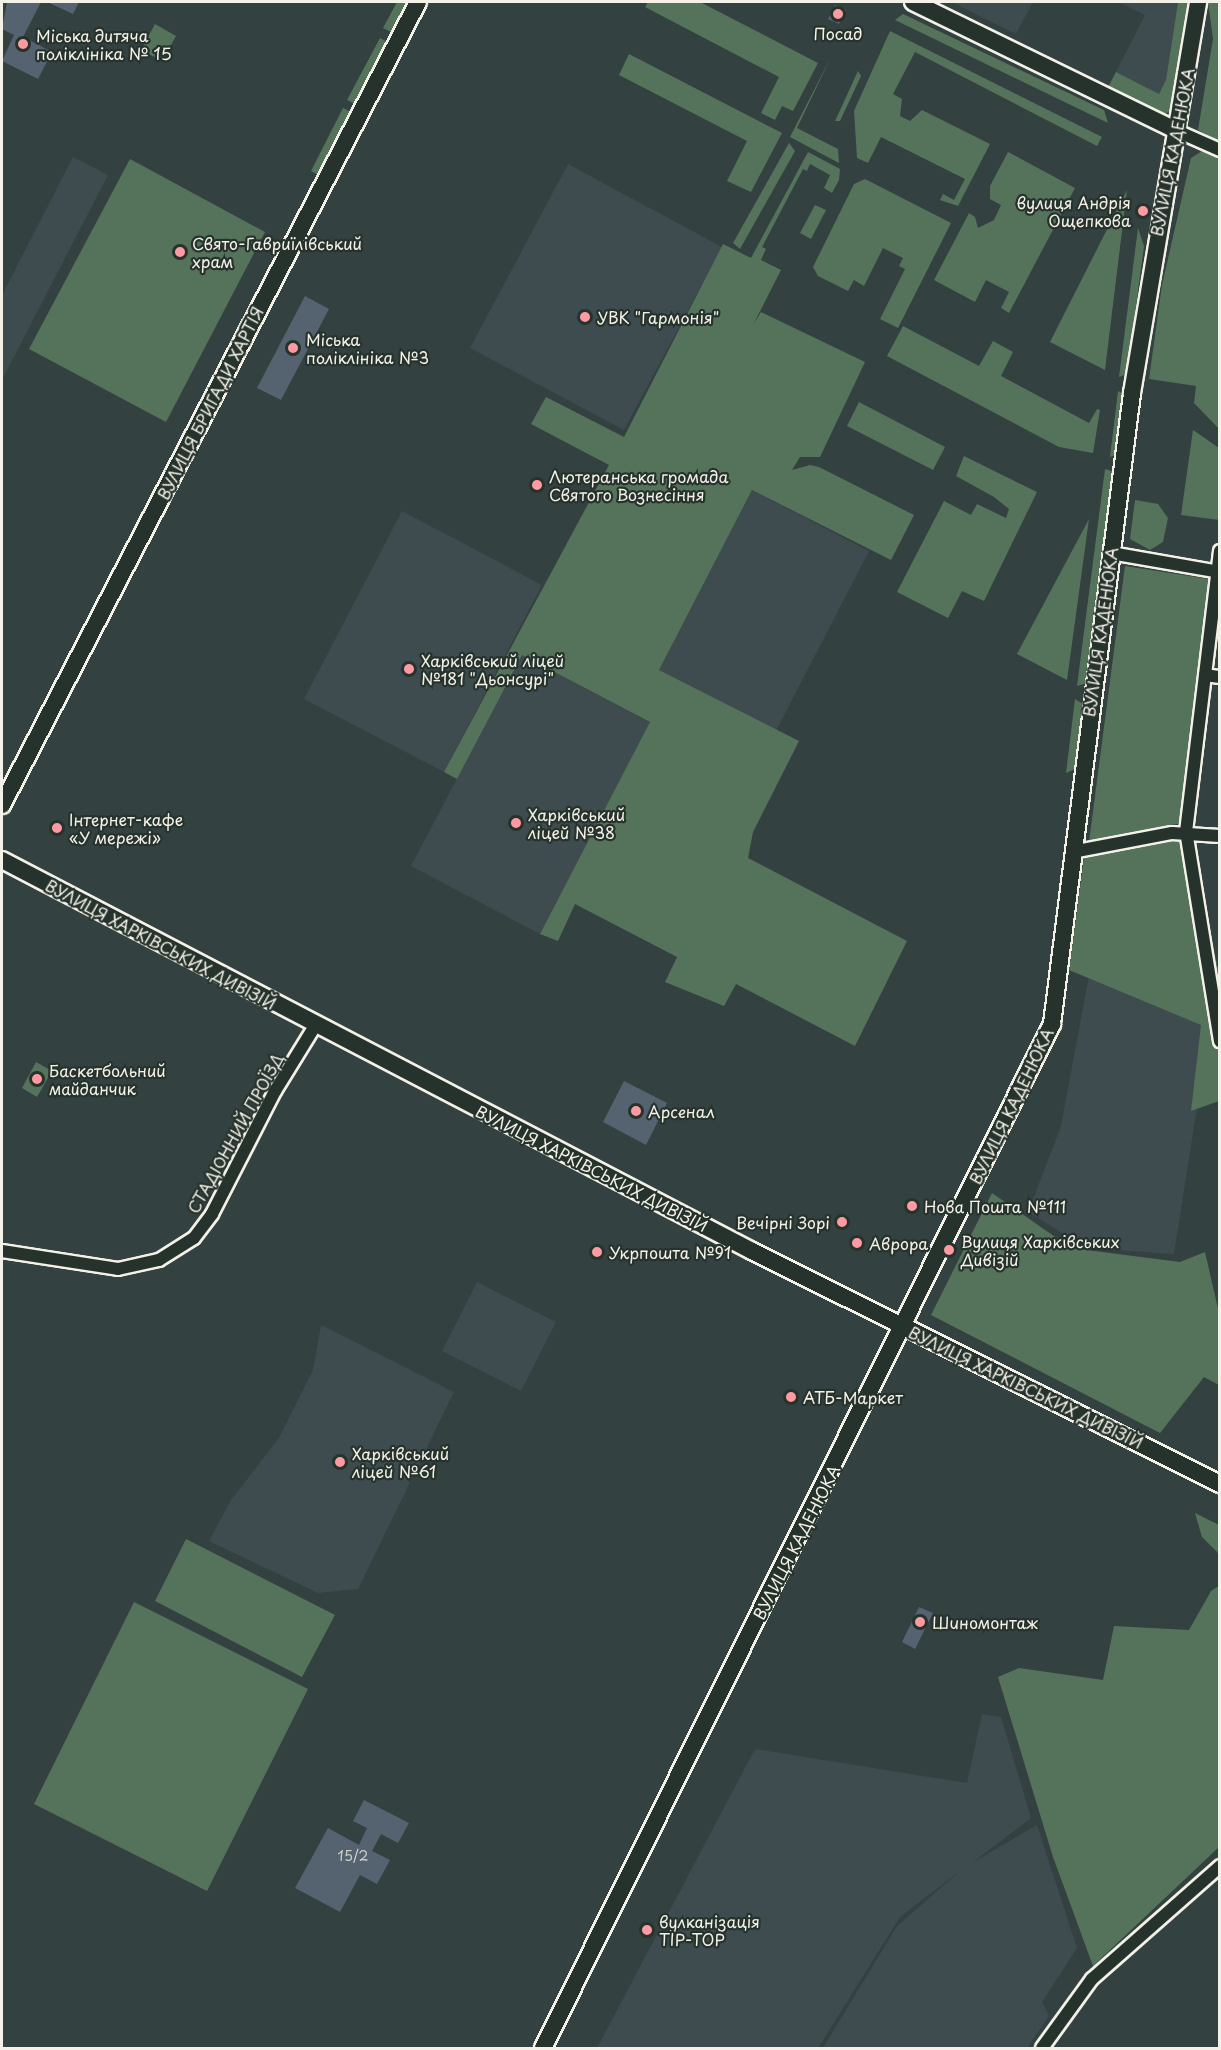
<!DOCTYPE html>
<meta charset="utf-8">
<style>
body{margin:0}
#map{position:relative;width:1221px;height:2050px;overflow:hidden;background:#344141;font-family:"Playpen Sans",sans-serif}
div>[style]{position:absolute}
.built>*{inset:0;background:#3e4b4f}
.green>*{inset:0;background:#55735b}
.building>*{inset:0;background:#54636f}
.roads{filter:drop-shadow(2px 0 #f4f1e8) drop-shadow(-2px 0 #f4f1e8) drop-shadow(0 2px #f4f1e8) drop-shadow(0 -2px #f4f1e8)}
.street>*{height:12px;margin:-6px;padding:0 6px;transform-origin:6px;border-radius:6px;background:#26332d}
.secondary>*{height:16px;margin:-8px;padding:0 8px;transform-origin:8px;border-radius:8px;background:#26332d}
.dots>*{width:16px;height:16px;translate:-50% -50%;box-sizing:border-box;border:3px solid #26332d;border-radius:50%}
span{translate:-50% -50%;white-space:nowrap;text-align:center;line-height:1.15;-webkit-text-stroke:4.5px #26332d;paint-order:stroke}
.number-label{font-size:14px;color:#ccceca}
.number-label span{-webkit-text-stroke-width:0}
.poi-label{font-size:16px;color:#f4f1e8}
.left{translate:0 -50%;text-align:left}
.right{translate:-100% -50%;text-align:right}
.street-label{font-size:16px;color:#f4f1e8}
.frame{position:absolute;inset:0;border:3px solid #f4f1e8;pointer-events:none}
</style>
<div id="map">
<div class="built">
<i style="clip-path:polygon(952px 2px,1033px 2px,1016px 34px)"></i>
<i style="clip-path:polygon(1118px 2px,1178px 2px,1166px 81px,1159px 94px,1116px 72px,1145px 15px)"></i>
<i style="clip-path:polygon(73px 157px,108px 175px,2px 380px,2px 295px)"></i>
<i style="clip-path:polygon(568px 164px,722px 247px,624px 430px,470px 348px)"></i>
<i style="clip-path:polygon(752px 490px,869px 551px,776px 731px,659px 670px)"></i>
<i style="clip-path:polygon(402px 511px,542px 585px,444px 772px,304px 699px)"></i>
<i style="clip-path:polygon(522px 655px,651px 723px,540px 934px,411px 866px)"></i>
<i style="clip-path:polygon(1090px 970px,1210px 1025px,1174px 1254px,1087px 1248px,1028px 1212px,1061px 1126px)"></i>
<i style="clip-path:polygon(477px 1282px,556px 1322px,521px 1391px,442px 1351px)"></i>
<i style="clip-path:polygon(321px 1325px,454px 1392px,358px 1589px,318px 1593px,209px 1541px,231px 1500px,279px 1438px,313px 1370px)"></i>
<i style="clip-path:polygon(982px 1714px,1001px 1717px,1031px 1818px,972px 1863px,1037px 1825px,1077px 1948px,1042px 2002px,1049px 2016px,1027px 2048px,823px 2048px,897px 1926px,960px 1871px,900px 1917px,818px 2048px,597px 2048px,755px 1749px,967px 1783px)"></i>
</div>
<div class="green">
<i style="clip-path:polygon(397px 2px,413px 2px,397px 35px,383px 28px)"></i>
<i style="clip-path:polygon(648px 2px,700px 2px,818px 63px,793px 111px,782px 106px,775px 120px,761px 113px,779px 77px,645px 7px)"></i>
<i style="clip-path:polygon(1178px 2px,1188px 2px,1177px 95px,1174px 109px,1161px 116px,1107px 89px,1116px 72px,1159px 94px,1166px 80px)"></i>
<i style="clip-path:polygon(1208px 2px,1219px 2px,1219px 141px,1198px 130px,1213px 39px)"></i>
<i style="clip-path:polygon(903px 14px,1104px 110px,1108px 123px,895px 20px)"></i>
<i style="clip-path:polygon(155px 24px,176px 36px,162px 61px,141px 50px)"></i>
<i style="clip-path:polygon(890px 31px,1102px 137px,1097px 146px,915px 52px,893px 94px,902px 99px,900px 116px,910px 121px,922px 110px,990px 144px,958px 206px,940px 200px,943px 194px,954px 200px,965px 179px,881px 137px,868px 163px,857px 158px,854px 111px)"></i>
<i style="clip-path:polygon(380px 38px,391px 44px,359px 106px,347px 100px)"></i>
<i style="clip-path:polygon(629px 54px,782px 133px,751px 192px,727px 181px,747px 141px,619px 75px)"></i>
<i style="clip-path:polygon(831px 57px,797px 128px,838px 149px,839px 163px,790px 137px)"></i>
<i style="clip-path:polygon(858px 71px,861px 76px,840px 121px,835px 121px)"></i>
<i style="clip-path:polygon(343px 108px,355px 114px,323px 178px,311px 171px)"></i>
<i style="clip-path:polygon(789px 143px,795px 151px,740px 249px,733px 243px)"></i>
<i style="clip-path:polygon(1202px 151px,1219px 156px,1219px 429px,1194px 403px,1196px 386px,1149px 379px,1162px 285px,1191px 158px)"></i>
<i style="clip-path:polygon(808px 152px,840px 169px,839px 180px,832px 193px,824px 188px,830px 175px,810px 164px,807px 171px,803px 169px,762px 247px,766px 249px,761px 260px,781px 270px,753px 325px,761px 312px,865px 362px,820px 457px,800px 457px,792px 470px,810px 465px,819px 467px,914px 515px,891px 560px,752px 490px,659px 670px,799px 741px,753px 832px,748px 858px,907px 941px,855px 1046px,736px 984px,724px 1006px,665px 982px,677px 957px,575px 904px,558px 941px,540px 934px,650px 722px,522px 655px,457px 779px,444px 772px,609px 465px,531px 424px,546px 397px,624px 437px,723px 244px,751px 258px)"></i>
<i style="clip-path:polygon(1008px 152px,1075px 188px,1009px 313px,1001px 308px,1009px 292px,986px 280px,975px 302px,934px 280px,969px 213px,975px 217px,978px 228px,994px 220px,1001px 205px,990px 199px,990px 186px)"></i>
<i style="clip-path:polygon(130px 159px,265px 232px,166px 422px,29px 349px)"></i>
<i style="clip-path:polygon(865px 179px,951px 223px,898px 328px,880px 319px,905px 269px,899px 266px,903px 258px,883px 248px,864px 286px,854px 280px,848px 291px,818px 276px,813px 267px,854px 184px)"></i>
<i style="clip-path:polygon(1127px 190px,1105px 370px,1050px 342px)"></i>
<i style="clip-path:polygon(815px 205px,826px 210px,811px 239px,800px 233px)"></i>
<i style="clip-path:polygon(1138px 228px,1144px 246px,1127px 374px,1119px 377px)"></i>
<i style="clip-path:polygon(903px 326px,979px 366px,993px 341px,1013px 352px,1001px 376px,1089px 423px,1097px 409px,1100px 410px,1093px 453px,1059px 447px,887px 356px)"></i>
<i style="clip-path:polygon(1118px 391px,1126px 395px,1119px 454px,1110px 457px)"></i>
<i style="clip-path:polygon(859px 402px,945px 447px,933px 470px,847px 426px)"></i>
<i style="clip-path:polygon(1193px 430px,1219px 448px,1219px 520px,1181px 515px)"></i>
<i style="clip-path:polygon(964px 456px,1037px 492px,984px 601px,962px 591px,948px 618px,897px 592px,944px 501px,971px 515px,977px 504px,1006px 518px,1009px 509px,994px 497px,956px 476px)"></i>
<i style="clip-path:polygon(1105px 469px,1115px 472px,1087px 683px,1077px 686px)"></i>
<i style="clip-path:polygon(1135px 500px,1158px 504px,1168px 518px,1163px 542px,1150px 550px,1130px 539px)"></i>
<i style="clip-path:polygon(1089px 519px,1067px 680px,1017px 654px)"></i>
<i style="clip-path:polygon(1125px 566px,1209px 579px,1182px 823px,1089px 842px)"></i>
<i style="clip-path:polygon(1075px 699px,1083px 704px,1075px 769px,1066px 773px)"></i>
<i style="clip-path:polygon(1175px 838px,1193px 842px,1219px 975px,1219px 1101px,1191px 1111px,1201px 1025px,1069px 970px,1084px 857px)"></i>
<i style="clip-path:polygon(36px 1062px,52px 1071px,37px 1097px,22px 1088px)"></i>
<i style="clip-path:polygon(992px 1193px,1071px 1248px,1180px 1262px,1205px 1252px,1219px 1313px,1219px 1385px,1204px 1377px,1160px 1433px,931px 1315px)"></i>
<i style="clip-path:polygon(1195px 1513px,1219px 1525px,1219px 1554px,1202px 1537px)"></i>
<i style="clip-path:polygon(186px 1539px,335px 1615px,302px 1677px,155px 1601px)"></i>
<i style="clip-path:polygon(1219px 1586px,1219px 1847px,1093px 1966px,1053px 1857px,998px 1677px,1019px 1668px,1103px 1680px,1114px 1626px,1189px 1630px,1211px 1591px)"></i>
<i style="clip-path:polygon(134px 1602px,308px 1689px,207px 1891px,34px 1804px)"></i>
</div>
<div class="building">
<i style="clip-path:polygon(7px 2px,41px 2px,23px 37px,52px 52px,38px 79px,2px 61px,14px 35px,2px 29px)"></i>
<i style="clip-path:polygon(47px 2px,79px 2px,73px 14px)"></i>
<i style="clip-path:polygon(835px 5px,846px 10px,839px 24px,828px 19px)"></i>
<i style="clip-path:polygon(305px 296px,329px 309px,281px 400px,257px 388px)"></i>
<i style="clip-path:polygon(624px 1081px,667px 1103px,646px 1145px,603px 1122px)"></i>
<i style="clip-path:polygon(919px 1607px,933px 1613px,915px 1649px,902px 1642px)"></i>
<i style="clip-path:polygon(364px 1800px,409px 1823px,398px 1843px,381px 1834px,372px 1851px,390px 1860px,377px 1884px,360px 1875px,340px 1912px,295px 1888px,328px 1828px,359px 1845px,367px 1828px,353px 1821px)"></i>
</div>
<div class="roads">
<div class="street">
<i style="left:1177px;top:131px;width:47px;rotate:23.8deg"></i>
<i style="left:1220px;top:551px;width:282px;rotate:96.9deg"></i>
<i style="left:1186px;top:831px;width:213px;rotate:80.8deg"></i>
<i style="left:1111px;top:553px;width:111px;rotate:9.9deg"></i>
<i style="left:1205px;top:675px;width:15px;rotate:8deg"></i>
<i style="left:1072px;top:852px;width:102px;rotate:-10.8deg"></i>
<i style="left:1172px;top:833px;width:48px;rotate:3.6deg"></i>
<i style="left:2px;top:1251px;width:117px;rotate:8.8deg"></i>
<i style="left:118px;top:1269px;width:42px;rotate:-12.4deg"></i>
<i style="left:159px;top:1260px;width:41px;rotate:-32.2deg"></i>
<i style="left:194px;top:1238px;width:30px;rotate:-53deg"></i>
<i style="left:212px;top:1214px;width:138px;rotate:-62.9deg"></i>
<i style="left:275px;top:1091px;width:76px;rotate:-58.4deg"></i>
<i style="left:1042px;top:2048px;width:85px;rotate:-54.1deg"></i>
<i style="left:1092px;top:1979px;width:171px;rotate:-41.4deg"></i>
</div>
<div class="secondary">
<i style="left:913px;top:2px;width:294px;rotate:26deg"></i>
<i style="left:2px;top:805px;width:904px;rotate:-62.61deg"></i>
<i style="left:2px;top:860px;width:846px;rotate:27.53deg"></i>
<i style="left:752px;top:1251px;width:523px;rotate:26.47deg"></i>
<i style="left:543px;top:2048px;width:1144px;rotate:-63.57deg"></i>
<i style="left:1052px;top:1024px;width:636px;rotate:-82.77deg"></i>
<i style="left:1132px;top:393px;width:397px;rotate:-80.4deg"></i>
</div>
</div>
<div class="dots">
<i style="left:838px;top:14px;background:#ff9aa2"></i>
<i style="left:23px;top:44px;background:#ff9aa2"></i>
<i style="left:1143px;top:211px;background:#ff9aa2"></i>
<i style="left:180px;top:252px;background:#ff9aa2"></i>
<i style="left:585px;top:317px;background:#ff9aa2"></i>
<i style="left:293px;top:348px;background:#ff9aa2"></i>
<i style="left:537px;top:485px;background:#ff9aa2"></i>
<i style="left:409px;top:669px;background:#ff9aa2"></i>
<i style="left:516px;top:823px;background:#ff9aa2"></i>
<i style="left:57px;top:828px;background:#ff9aa2"></i>
<i style="left:37px;top:1079px;background:#ff9aa2"></i>
<i style="left:636px;top:1111px;background:#ff9aa2"></i>
<i style="left:912px;top:1206px;background:#ff9aa2"></i>
<i style="left:842px;top:1222px;background:#ff9aa2"></i>
<i style="left:857px;top:1243px;background:#ff9aa2"></i>
<i style="left:949px;top:1250px;background:#ff9aa2"></i>
<i style="left:597px;top:1252px;background:#ff9aa2"></i>
<i style="left:791px;top:1397px;background:#ff9aa2"></i>
<i style="left:340px;top:1462px;background:#ff9aa2"></i>
<i style="left:920px;top:1622px;background:#ff9aa2"></i>
<i style="left:647px;top:1930px;background:#ff9aa2"></i>
</div>
<div class="number-label">
<span style="left:353px;top:1856px">15/2</span>
</div>
<div class="poi-label">
<span style="left:838px;top:33px">Посад</span>
<span class="left" style="left:36px;top:44px">Міська дитяча<br>поліклініка № 15</span>
<span class="right" style="left:1131px;top:211px">вулиця Андрія<br>Ощепкова</span>
<span class="left" style="left:192px;top:252px">Свято-Гавриїлівський<br>храм</span>
<span class="left" style="left:597px;top:317px">УВК "Гармонія"</span>
<span class="left" style="left:306px;top:348px">Міська<br>поліклініка №3</span>
<span class="left" style="left:549px;top:485px">Лютеранська громада<br>Святого Вознесіння</span>
<span class="left" style="left:421px;top:669px">Харківський ліцей<br>№181 "Дьонсурі"</span>
<span class="left" style="left:528px;top:823px">Харківський<br>ліцей №38</span>
<span class="left" style="left:69px;top:828px">Інтернет-кафе<br>«У мережі»</span>
<span class="left" style="left:49px;top:1079px">Баскетбольний<br>майданчик</span>
<span class="left" style="left:648px;top:1111px">Арсенал</span>
<span class="left" style="left:924px;top:1206px">Нова Пошта №111</span>
<span class="right" style="left:830px;top:1222px">Вечірні Зорі</span>
<span class="left" style="left:961px;top:1250px">Вулиця Харківських<br>Дивізій</span>
<span class="left" style="left:869px;top:1243px">Аврора</span>
<span class="left" style="left:609px;top:1252px">Укрпошта №91</span>
<span class="left" style="left:803px;top:1397px">АТБ-Маркет</span>
<span class="left" style="left:352px;top:1462px">Харківський<br>ліцей №61</span>
<span class="left" style="left:932px;top:1622px">Шиномонтаж</span>
<span class="left" style="left:659px;top:1930px">вулканізація<br>TIP-TOP</span>
</div>
<div class="street-label">
<span style="left:1172px;top:152px;rotate:-79deg">ВУЛИЦЯ КАДЕНЮКА</span>
<span style="left:210px;top:403px;rotate:-63deg">ВУЛИЦЯ БРИГАДИ ХАРТІЯ</span>
<span style="left:1100px;top:632px;rotate:-82deg">ВУЛИЦЯ КАДЕНЮКА</span>
<span style="left:161px;top:944px;rotate:28deg">ВУЛИЦЯ ХАРКІВСЬКИХ ДИВІЗІЙ</span>
<span style="left:1011px;top:1106px;rotate:-64deg">ВУЛИЦЯ КАДЕНЮКА</span>
<span style="left:235px;top:1133px;rotate:-61deg">СТАДІОННИЙ ПРОЇЗД</span>
<span style="left:592px;top:1168px;rotate:27deg">ВУЛИЦЯ ХАРКІВСЬКИХ ДИВІЗІЙ</span>
<span style="left:1026px;top:1387px;rotate:26deg">ВУЛИЦЯ ХАРКІВСЬКИХ ДИВІЗІЙ</span>
<span style="left:796px;top:1542px;rotate:-63deg">ВУЛИЦЯ КАДЕНЮКА</span>
</div>
<div class="frame"></div>
</div>
